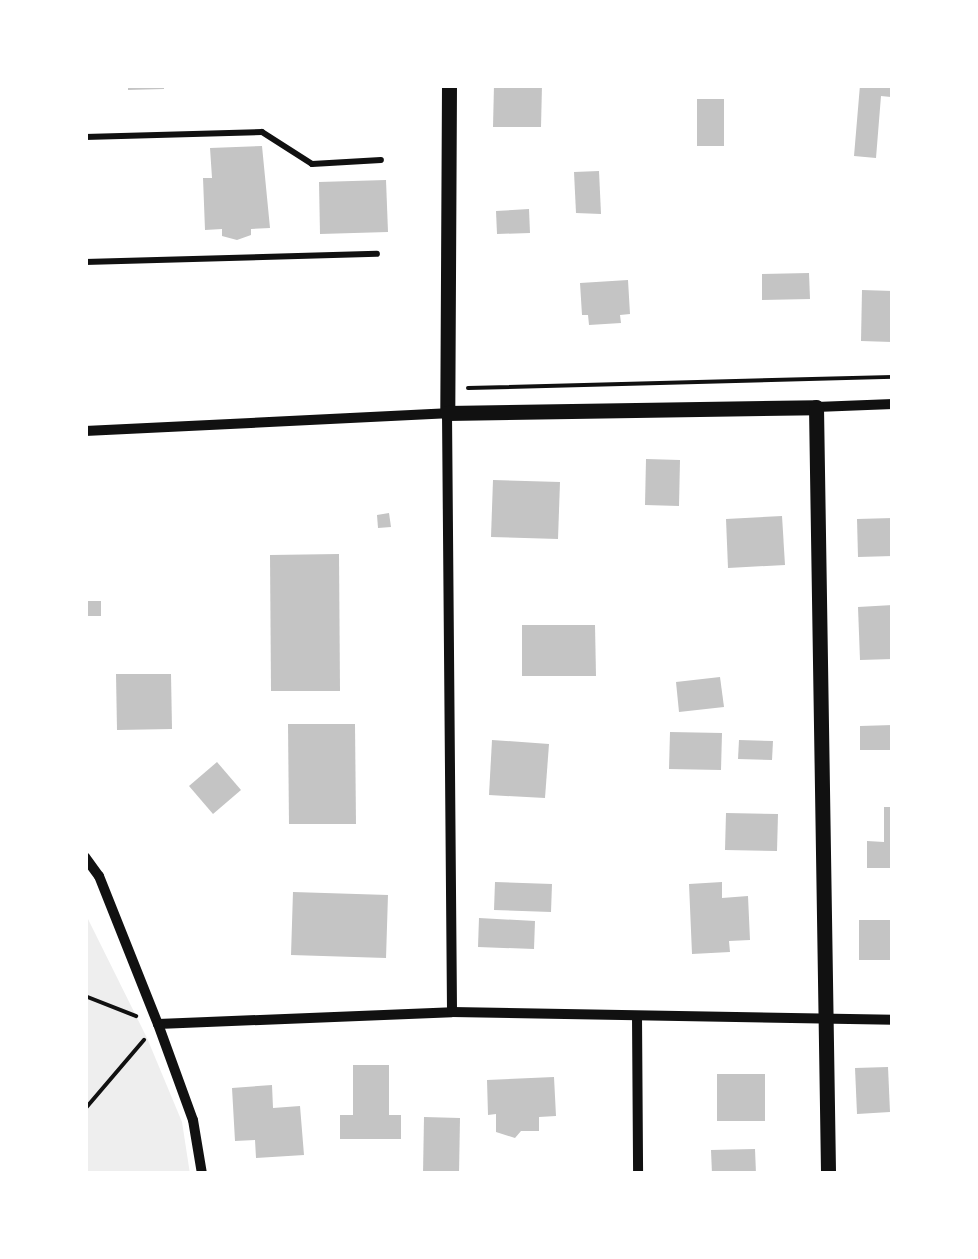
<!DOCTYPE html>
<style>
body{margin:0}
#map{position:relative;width:978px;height:1259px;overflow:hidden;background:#fff;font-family:Arial,sans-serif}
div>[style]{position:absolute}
.green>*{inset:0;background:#eee}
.building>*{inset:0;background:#c4c4c4}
.path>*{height:4px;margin:-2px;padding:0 2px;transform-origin:2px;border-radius:2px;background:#111}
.service>*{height:6px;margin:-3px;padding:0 3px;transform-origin:3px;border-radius:3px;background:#111}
.minor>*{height:10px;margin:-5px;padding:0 5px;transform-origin:5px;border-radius:5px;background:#111}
.tertiary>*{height:15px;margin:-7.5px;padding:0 7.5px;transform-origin:7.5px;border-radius:7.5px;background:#111}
span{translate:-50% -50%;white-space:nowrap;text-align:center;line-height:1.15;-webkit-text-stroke:9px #fff;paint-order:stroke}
.frame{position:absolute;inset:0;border:88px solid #fff;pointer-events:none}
</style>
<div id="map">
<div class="green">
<i style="clip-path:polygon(85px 913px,147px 1038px,182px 1122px,190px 1174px,85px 1174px)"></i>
</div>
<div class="building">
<i style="clip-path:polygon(128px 85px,164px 85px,164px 89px,128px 90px)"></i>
<i style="clip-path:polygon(494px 85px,542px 85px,541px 127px,493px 127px)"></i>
<i style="clip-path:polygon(860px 85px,892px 85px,891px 97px,881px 96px,876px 158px,854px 156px)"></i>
<i style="clip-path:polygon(697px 99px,724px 99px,724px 146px,697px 146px)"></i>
<i style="clip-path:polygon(262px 146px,270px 228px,251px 229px,251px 235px,237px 240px,222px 236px,222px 229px,205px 230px,203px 178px,212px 178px,210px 148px)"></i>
<i style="clip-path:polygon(599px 171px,601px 214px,576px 213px,574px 172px)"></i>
<i style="clip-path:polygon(386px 180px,388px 232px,320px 234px,319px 182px)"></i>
<i style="clip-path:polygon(529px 209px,530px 233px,497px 234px,496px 211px)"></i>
<i style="clip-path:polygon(809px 273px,810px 299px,762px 300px,762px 274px)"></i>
<i style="clip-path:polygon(628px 280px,630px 314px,620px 315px,621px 323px,589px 325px,588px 315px,582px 315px,580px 283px)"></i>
<i style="clip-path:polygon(862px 290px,893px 291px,892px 342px,861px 341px)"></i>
<i style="clip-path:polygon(646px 459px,680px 460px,679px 506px,645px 505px)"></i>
<i style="clip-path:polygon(493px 480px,560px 482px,558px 539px,491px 537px)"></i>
<i style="clip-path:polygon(389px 513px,391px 527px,378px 528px,377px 515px)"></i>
<i style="clip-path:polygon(782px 516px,785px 565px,728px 568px,726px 519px)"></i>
<i style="clip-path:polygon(893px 518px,893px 556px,858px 557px,857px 519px)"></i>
<i style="clip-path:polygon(339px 554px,340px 691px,271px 691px,270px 555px)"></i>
<i style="clip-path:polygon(85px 601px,101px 601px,101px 616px,85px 616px)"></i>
<i style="clip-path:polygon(893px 605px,893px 659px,860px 660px,858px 607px)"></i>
<i style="clip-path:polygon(522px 625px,595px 625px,596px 676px,522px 676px)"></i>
<i style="clip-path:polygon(116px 674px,171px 674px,172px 729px,117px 730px)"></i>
<i style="clip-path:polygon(720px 677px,724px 707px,679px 712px,676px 682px)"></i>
<i style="clip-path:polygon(288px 724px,355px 724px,356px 824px,289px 824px)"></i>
<i style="clip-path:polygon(893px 725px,893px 750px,860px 750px,860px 726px)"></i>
<i style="clip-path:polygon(670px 732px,722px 733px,721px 770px,669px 769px)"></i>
<i style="clip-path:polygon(492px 740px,549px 744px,545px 798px,489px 795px)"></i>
<i style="clip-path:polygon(739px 740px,773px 741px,772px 760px,738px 759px)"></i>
<i style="clip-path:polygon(217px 762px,241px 790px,213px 814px,189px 786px)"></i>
<i style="clip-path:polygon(884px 807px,893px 807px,893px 868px,867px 868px,867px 841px,884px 842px)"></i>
<i style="clip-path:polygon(726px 813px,778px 814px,777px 851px,725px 850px)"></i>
<i style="clip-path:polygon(495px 882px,552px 884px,551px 912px,494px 910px)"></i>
<i style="clip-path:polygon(722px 882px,722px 898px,748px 896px,750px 940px,729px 941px,730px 952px,692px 954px,689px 884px)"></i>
<i style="clip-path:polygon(293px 892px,388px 895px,386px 958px,291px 955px)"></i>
<i style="clip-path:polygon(479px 918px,535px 921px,534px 949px,478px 947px)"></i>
<i style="clip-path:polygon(859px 920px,893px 920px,893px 960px,859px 960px)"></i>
<i style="clip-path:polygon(353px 1065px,389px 1065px,389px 1115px,401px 1115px,401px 1139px,340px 1139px,340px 1115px,353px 1115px)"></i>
<i style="clip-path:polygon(888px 1067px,890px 1112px,857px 1114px,855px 1068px)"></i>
<i style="clip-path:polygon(717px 1074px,765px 1074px,765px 1121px,717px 1121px)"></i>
<i style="clip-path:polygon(554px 1077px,556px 1116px,539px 1117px,539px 1131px,521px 1131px,515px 1138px,496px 1132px,496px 1114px,488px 1115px,487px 1080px)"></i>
<i style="clip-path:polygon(272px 1085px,273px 1108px,300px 1106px,304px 1155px,256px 1158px,255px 1140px,235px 1141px,232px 1088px)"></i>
<i style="clip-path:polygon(424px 1117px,460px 1118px,459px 1174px,423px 1174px)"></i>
<i style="clip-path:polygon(755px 1149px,756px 1174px,712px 1174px,711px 1150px)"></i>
</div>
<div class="path">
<i style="left:468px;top:388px;width:425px;rotate:-1.5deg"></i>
<i style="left:85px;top:996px;width:55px;rotate:21.4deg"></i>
<i style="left:85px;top:1109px;width:91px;rotate:-49.5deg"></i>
</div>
<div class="service">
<i style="left:85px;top:137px;width:177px;rotate:-1.6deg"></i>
<i style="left:262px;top:132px;width:59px;rotate:32.6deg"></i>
<i style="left:312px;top:164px;width:69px;rotate:-3.3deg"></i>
<i style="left:85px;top:262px;width:292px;rotate:-1.6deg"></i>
</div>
<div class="minor">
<i style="left:816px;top:407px;width:77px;rotate:-2.2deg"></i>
<i style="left:85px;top:431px;width:362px;rotate:-2.8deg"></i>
<i style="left:447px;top:413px;width:599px;rotate:89.52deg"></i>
<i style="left:85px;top:857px;width:24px;rotate:54deg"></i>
<i style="left:99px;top:876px;width:159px;rotate:68.3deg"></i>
<i style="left:158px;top:1024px;width:102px;rotate:70deg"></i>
<i style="left:193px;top:1120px;width:55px;rotate:80.5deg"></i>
<i style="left:637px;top:1016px;width:158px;rotate:89.6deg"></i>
<i style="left:158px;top:1024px;width:294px;rotate:-2.3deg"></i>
<i style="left:452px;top:1012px;width:441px;rotate:1deg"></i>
</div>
<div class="tertiary">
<i style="left:449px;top:85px;width:328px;rotate:90.3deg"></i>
<i style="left:447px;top:413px;width:369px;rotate:-0.9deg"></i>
<i style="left:816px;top:407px;width:767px;rotate:89.1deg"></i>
</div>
<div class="frame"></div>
</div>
